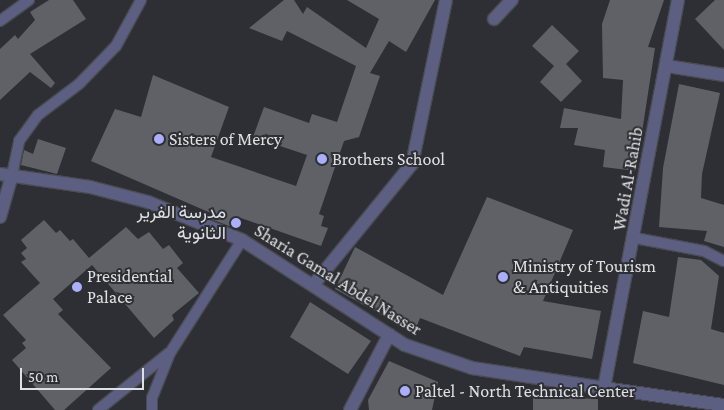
<!DOCTYPE html>
<meta charset="utf-8">
<style>
body{margin:0}
#map{position:relative;width:724px;height:410px;overflow:hidden;background:#2e2f34;font-family:"Crimson Pro",Vazirmatn,serif}
div>[style]{position:absolute}
.building>*{inset:0;background:#606167}
.roads{filter:drop-shadow(1px 0 #4a4b50) drop-shadow(-1px 0 #4a4b50) drop-shadow(0 1px #4a4b50) drop-shadow(0 -1px #4a4b50)}
.service>*{height:10px;margin:-5px;padding:0 5px;transform-origin:5px;border-radius:5px;background:#5d5f82}
.minor>*{height:12px;margin:-6px;padding:0 6px;transform-origin:6px;border-radius:6px;background:#5d5f82}
.dots>*{width:14px;height:14px;translate:-50% -50%;box-sizing:border-box;border:2px solid #2e2f34;border-radius:50%}
span{translate:-50% -50%;white-space:nowrap;text-align:center;line-height:1.15;-webkit-text-stroke:4px #2e2f34;paint-order:stroke}
.poi-label{font-size:18px;color:#dfe0e3}
.left{translate:0 -50%;text-align:left}
.right{translate:-100% -50%;text-align:right}
.street-label{font-size:18px;color:#dfe0e3}
.scale{position:absolute;left:20px;top:368px;width:124px;height:22px;box-sizing:border-box;border:2px solid #dfe0e3;border-top:0;padding-left:6px;font-size:15px;line-height:18px;white-space:nowrap;color:#dfe0e3;-webkit-text-stroke:4px #2e2f34;paint-order:stroke}
</style>
<div id="map">
<div class="building">
<i style="clip-path:polygon(49px 0,73px 0,86px 19px,30px 54px,55px 83px,51px 88px,30px 72px,0 100px,0 49px,15px 35px,18px 39px,35px 20px,30px 12px)"></i>
<i style="clip-path:polygon(284px 0,294px 0,303px 14px,307px 7px,366px 48px,379px 19px,347px 0,435px 0,406px 52px,389px 41px,370px 73px,380px 76px,359px 137px,344px 141px,319px 214px,324px 216px,321px 226px,328px 228px,321px 246px,238px 217px,234px 228px,211px 219px,213px 214px,91px 161px,115px 109px,141px 117px,153px 75px,229px 107px,211px 157px,296px 186px,307px 155px,253px 137px,264px 107px,309px 123px,312px 114px,337px 122px,356px 66px,287px 31px,282px 41px,249px 28px)"></i>
<i style="clip-path:polygon(610px 0,664px 0,648px 47px,655px 48px,636px 171px,603px 167px,605px 150px,574px 145px,578px 128px,560px 128px,564px 108px,621px 119px,623px 80px,603px 78px,602px 24px)"></i>
<i style="clip-path:polygon(715px 0,724px 0,724px 50px,695px 19px)"></i>
<i style="clip-path:polygon(552px 25px,579px 51px,566px 64px,582px 81px,561px 102px,540px 82px,554px 66px,532px 46px)"></i>
<i style="clip-path:polygon(679px 84px,720px 93px,702px 174px,701px 198px,724px 205px,724px 247px,704px 241px,707px 231px,659px 227px,663px 168px)"></i>
<i style="clip-path:polygon(38px 139px,66px 148px,57px 174px,21px 165px,24px 150px,33px 154px)"></i>
<i style="clip-path:polygon(487px 197px,573px 230px,543px 301px,601px 311px,592px 359px,524px 347px,520px 356px,420px 318px,414px 333px,335px 289px,355px 247px,443px 295px)"></i>
<i style="clip-path:polygon(44px 220px,56px 233px,60px 230px,70px 241px,73px 239px,89px 258px,126px 227px,138px 239px,149px 232px,163px 249px,169px 245px,183px 263px,177px 268px,199px 293px,172px 315px,174px 320px,154px 338px,92px 265px,53px 299px,63px 310px,58px 314px,111px 368px,64px 410px,55px 410px,12px 360px,26px 348px,22px 343px,26px 340px,3px 315px,40px 283px,21px 262px,26px 259px,21px 253px,27px 248px,21px 240px)"></i>
<i style="clip-path:polygon(678px 257px,701px 260px,719px 276px,711px 329px,724px 333px,724px 385px,633px 363px,643px 311px,669px 317px)"></i>
<i style="clip-path:polygon(310px 302px,371px 341px,348px 374px,290px 337px)"></i>
<i style="clip-path:polygon(389px 361px,438px 382px,432px 410px,369px 410px,368px 400px)"></i>
<i style="clip-path:polygon(533px 396px,598px 399px,598px 410px,533px 410px)"></i>
</div>
<div class="roads">
<div class="service">
<i style="left:0;top:21px;width:36px;rotate:-36deg"></i>
<i style="left:12px;top:175px;width:35px;rotate:-78deg"></i>
<i style="left:19px;top:141px;width:32px;rotate:-54deg"></i>
<i style="left:38px;top:115px;width:51px;rotate:-37.1deg"></i>
<i style="left:79px;top:84px;width:53px;rotate:-45.8deg"></i>
<i style="left:116px;top:46px;width:52px;rotate:-61.5deg"></i>
<i style="left:635px;top:238px;width:70px;rotate:10.7deg"></i>
<i style="left:704px;top:251px;width:22px;rotate:27deg"></i>
<i style="left:98px;top:410px;width:91px;rotate:-38.8deg"></i>
<i style="left:152px;top:410px;width:12px;rotate:-90deg"></i>
<i style="left:152px;top:398px;width:48px;rotate:-68.2deg"></i>
<i style="left:170px;top:353px;width:134px;rotate:-57.5deg"></i>
</div>
<div class="minor">
<i style="left:678px;top:0;width:395px;rotate:100.8deg"></i>
<i style="left:604px;top:388px;width:121px;rotate:8.1deg"></i>
<i style="left:494px;top:19px;width:26px;rotate:-47deg"></i>
<i style="left:667px;top:66px;width:58px;rotate:9deg"></i>
<i style="left:0;top:174px;width:91px;rotate:8.2deg"></i>
<i style="left:90px;top:187px;width:60px;rotate:14.5deg"></i>
<i style="left:148px;top:202px;width:101px;rotate:22deg"></i>
<i style="left:242px;top:240px;width:194px;rotate:32.8deg"></i>
<i style="left:405px;top:345px;width:71px;rotate:18.9deg"></i>
<i style="left:472px;top:368px;width:134px;rotate:8.6deg"></i>
<i style="left:0;top:217px;width:44px;rotate:-74.1deg"></i>
<i style="left:314px;top:284px;width:155px;rotate:-50.8deg"></i>
<i style="left:412px;top:164px;width:167px;rotate:-78.3deg"></i>
<i style="left:350px;top:410px;width:85px;rotate:-62.5deg"></i>
</div>
</div>
<div class="dots">
<i style="left:159px;top:139px;background:#abaffb"></i>
<i style="left:322px;top:159px;background:#abaffb"></i>
<i style="left:236px;top:223px;background:#abaffb"></i>
<i style="left:503px;top:277px;background:#abaffb"></i>
<i style="left:77px;top:287px;background:#abaffb"></i>
<i style="left:405px;top:391px;background:#abaffb"></i>
</div>
<div class="poi-label">
<span class="left" style="left:169px;top:139px">Sisters of Mercy</span>
<span class="left" style="left:332px;top:159px">Brothers School</span>
<span class="right" style="left:226px;top:223px">مدرسة الفرير<br>الثانوية</span>
<span class="left" style="left:513px;top:277px">Ministry of Tourism<br>&amp; Antiquities</span>
<span class="left" style="left:87px;top:287px">Presidential<br>Palace</span>
<span class="left" style="left:415px;top:391px">Paltel - North Technical Center</span>
</div>
<div class="street-label">
<span style="left:628px;top:179px;rotate:-80deg">Wadi Al-Rahib</span>
<span style="left:338px;top:280px;rotate:32deg">Sharia Gamal Abdel Nasser</span>
</div>
<div class="scale">50 m</div>
</div>
